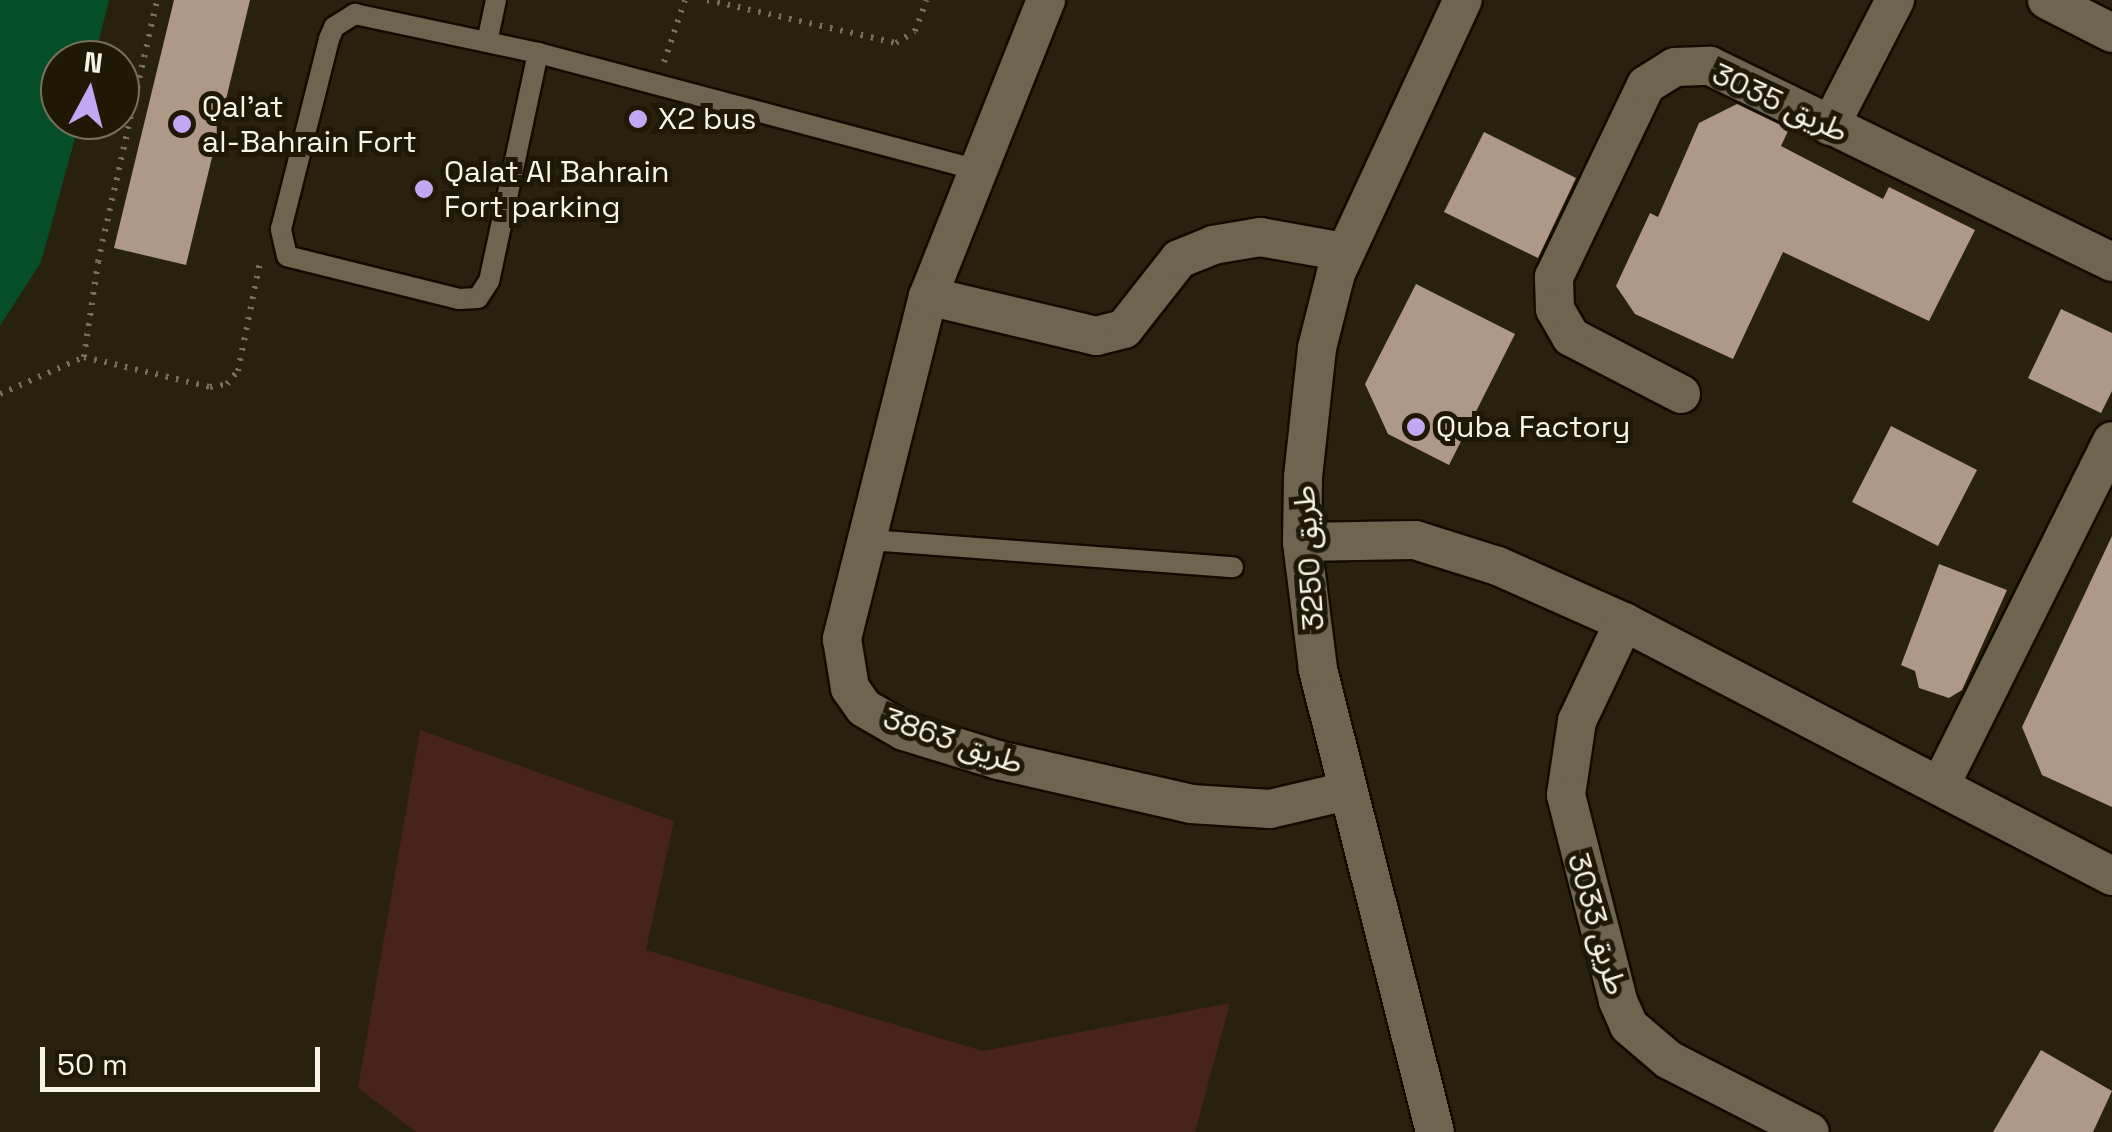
<!DOCTYPE html>
<meta charset="utf-8">
<style>
body{margin:0}
#map{position:relative;width:2112px;height:1132px;overflow:hidden;background:#28210e;font-family:"Space Grotesk","Noto Sans Arabic",sans-serif}
div>[style]{position:absolute}
.green>*{inset:0;background:#48221c}
.water>*{inset:0;background:#064e27}
.building>*{inset:0;background:#ae9989}
.path>*{height:6px;margin-top:-3px;transform-origin:0;background:repeating-linear-gradient(90deg,#746e5e 0 2.5px,transparent 0 10.5px)}
.roads{filter:drop-shadow(2px 0 #110b00) drop-shadow(-2px 0 #110b00) drop-shadow(0 2px #110b00) drop-shadow(0 -2px #110b00)}
.service>*{height:20px;margin:-10px;padding:0 10px;transform-origin:10px;border-radius:10px;background:#6d6550}
.minor>*{height:38px;margin:-19px;padding:0 19px;transform-origin:19px;border-radius:19px;background:#6d6550}
.dots>*{width:28px;height:28px;translate:-50% -50%;box-sizing:border-box;border:5px solid #1e1805;border-radius:50%}
span{translate:-50% -50%;white-space:nowrap;text-align:center;line-height:1.15;-webkit-text-stroke:10px #1e1805;paint-order:stroke}
.street-label{font-size:30px;color:#f8f4e7}
.poi-label{font-size:30px;color:#f8f4e7}
.left{translate:0 -50%;text-align:left}
.north{position:absolute;left:40px;top:40px;width:100px;height:100px;box-sizing:border-box;background:#1e1805;border:2px solid #75705f;border-radius:50%;rotate:7deg;font-size:28px;font-weight:700;line-height:40px;text-align:center;color:#f8f4e7}
.north::after{content:'';display:block;margin:auto;width:35px;height:45px;background:#c0a8f3;clip-path:polygon(50% 0,100% 100%,50% 72%,0 100%)}
.scale{position:absolute;left:40px;top:1047px;width:280px;height:45px;box-sizing:border-box;border:5px solid #f8f4e7;border-top:0;padding-left:12px;font-size:30px;line-height:35px;white-space:nowrap;color:#f8f4e7;-webkit-text-stroke:8px #1e1805;paint-order:stroke}
</style>
<div id="map">
<div class="green">
<i style="clip-path:polygon(420px 730px,674px 821px,646px 950px,983px 1051px,1230px 1003px,1195px 1132px,416px 1132px,358px 1088px)"></i>
</div>
<div class="water">
<i style="clip-path:polygon(0 0,109px 0,94px 60px,60px 60px,60px 120px,80px 120px,41px 262px,0 326px)"></i>
</div>
<div class="building">
<i style="clip-path:polygon(174px 0,250px 0,186px 265px,114px 248px)"></i>
<i style="clip-path:polygon(1737px 104px,1789px 129px,1781px 146px,1883px 199px,1889px 187px,1975px 230px,1929px 321px,1783px 252px,1733px 359px,1635px 314px,1616px 286px,1650px 213px,1658px 217px,1699px 123px)"></i>
<i style="clip-path:polygon(1484px 132px,1576px 178px,1538px 258px,1444px 212px)"></i>
<i style="clip-path:polygon(1416px 284px,1515px 334px,1449px 465px,1388px 434px,1365px 384px)"></i>
<i style="clip-path:polygon(2061px 309px,2112px 333px,2112px 391px,2101px 413px,2028px 378px)"></i>
<i style="clip-path:polygon(1891px 426px,1977px 470px,1938px 546px,1852px 502px)"></i>
<i style="clip-path:polygon(2112px 536px,2112px 807px,2042px 775px,2022px 727px)"></i>
<i style="clip-path:polygon(1939px 564px,2007px 590px,1962px 690px,1949px 698px,1919px 688px,1915px 671px,1901px 665px)"></i>
<i style="clip-path:polygon(2041px 1050px,2112px 1091px,2093px 1132px,1993px 1132px)"></i>
</div>
<div class="path">
<i style="left:707px;top:0;width:194px;rotate:12.8deg"></i>
<i style="left:896px;top:43px;width:22px;rotate:-32deg"></i>
<i style="left:915px;top:31px;width:33px;rotate:-69deg"></i>
<i style="left:664px;top:62px;width:65px;rotate:-71.3deg"></i>
<i style="left:84px;top:357px;width:130px;rotate:13.4deg"></i>
<i style="left:210px;top:387px;width:17px;rotate:-10deg"></i>
<i style="left:227px;top:384px;width:17px;rotate:-50deg"></i>
<i style="left:238px;top:371px;width:111px;rotate:-78.6deg"></i>
<i style="left:0;top:394px;width:92px;rotate:-23.8deg"></i>
<i style="left:84px;top:357px;width:96px;rotate:-81.6deg"></i>
<i style="left:98px;top:262px;width:269px;rotate:-77.3deg"></i>
</div>
<div class="roads">
<div class="service">
<i style="left:487px;top:42px;width:43px;rotate:-77.9deg"></i>
<i style="left:538px;top:53px;width:233px;rotate:102.1deg"></i>
<i style="left:489px;top:281px;width:20px;rotate:123deg"></i>
<i style="left:478px;top:298px;width:19px;rotate:177deg"></i>
<i style="left:459px;top:299px;width:177px;rotate:-166deg"></i>
<i style="left:287px;top:256px;width:28px;rotate:-103deg"></i>
<i style="left:281px;top:229px;width:196px;rotate:-75.8deg"></i>
<i style="left:329px;top:39px;width:13px;rotate:-67deg"></i>
<i style="left:334px;top:27px;width:25px;rotate:-32deg"></i>
<i style="left:355px;top:14px;width:187px;rotate:12deg"></i>
<i style="left:538px;top:53px;width:451px;rotate:14.9deg"></i>
<i style="left:870px;top:540px;width:364px;rotate:4.3deg"></i>
</div>
<div class="minor">
<i style="left:1046px;top:0;width:319px;rotate:111.7deg"></i>
<i style="left:928px;top:296px;width:354px;rotate:104.1deg"></i>
<i style="left:842px;top:639px;width:50px;rotate:80.7deg"></i>
<i style="left:850px;top:688px;width:24px;rotate:55deg"></i>
<i style="left:864px;top:708px;width:46px;rotate:29.9deg"></i>
<i style="left:904px;top:731px;width:98px;rotate:17.1deg"></i>
<i style="left:998px;top:760px;width:198px;rotate:12.8deg"></i>
<i style="left:1191px;top:804px;width:79px;rotate:3.6deg"></i>
<i style="left:1270px;top:809px;width:79px;rotate:-13.2deg"></i>
<i style="left:2047px;top:0;width:73px;rotate:26.9deg"></i>
<i style="left:1830px;top:126px;width:142px;rotate:-62.7deg"></i>
<i style="left:928px;top:296px;width:173px;rotate:13.4deg"></i>
<i style="left:1096px;top:336px;width:29px;rotate:-14deg"></i>
<i style="left:1124px;top:329px;width:89px;rotate:-51.8deg"></i>
<i style="left:1179px;top:259px;width:37px;rotate:-22deg"></i>
<i style="left:1213px;top:245px;width:48px;rotate:-9.7deg"></i>
<i style="left:1260px;top:237px;width:85px;rotate:10.1deg"></i>
<i style="left:1681px;top:394px;width:124px;rotate:-152.6deg"></i>
<i style="left:1571px;top:337px;width:32px;rotate:-120deg"></i>
<i style="left:1555px;top:309px;width:32px;rotate:-92deg"></i>
<i style="left:1554px;top:277px;width:213px;rotate:-64.4deg"></i>
<i style="left:1646px;top:85px;width:34px;rotate:-32deg"></i>
<i style="left:1675px;top:67px;width:35px;rotate:-2deg"></i>
<i style="left:1710px;top:66px;width:447px;rotate:26deg"></i>
<i style="left:1302px;top:542px;width:113px;rotate:-1deg"></i>
<i style="left:1415px;top:540px;width:87px;rotate:17.4deg"></i>
<i style="left:1498px;top:566px;width:138px;rotate:24deg"></i>
<i style="left:1624px;top:622px;width:550px;rotate:27.5deg"></i>
<i style="left:1624px;top:622px;width:110px;rotate:115.4deg"></i>
<i style="left:1577px;top:721px;width:75px;rotate:98.5deg"></i>
<i style="left:1566px;top:795px;width:212px;rotate:75.8deg"></i>
<i style="left:1618px;top:1001px;width:27px;rotate:66deg"></i>
<i style="left:1629px;top:1026px;width:52px;rotate:40.4deg"></i>
<i style="left:1669px;top:1060px;width:158px;rotate:27.1deg"></i>
<i style="left:1941px;top:784px;width:383px;rotate:-63.5deg"></i>
<i style="left:1435px;top:1132px;width:478px;rotate:-104.2deg"></i>
<i style="left:1318px;top:669px;width:128px;rotate:-97.2deg"></i>
<i style="left:1302px;top:542px;width:65px;rotate:-89.1deg"></i>
<i style="left:1303px;top:477px;width:130px;rotate:-83.8deg"></i>
<i style="left:1317px;top:348px;width:77px;rotate:-75.8deg"></i>
<i style="left:1336px;top:273px;width:301px;rotate:-65.1deg"></i>
</div>
</div>
<div class="dots">
<i style="left:638px;top:119px;background:#c0a8f3"></i>
<i style="left:182px;top:124px;background:#c0a8f3"></i>
<i style="left:424px;top:189px;background:#c0a8f3"></i>
<i style="left:1416px;top:427px;background:#c0a8f3"></i>
</div>
<div class="street-label">
<span style="left:1780px;top:103px;rotate:25deg">طريق 3035</span>
<span style="left:1309px;top:558px;rotate:-94deg">طريق 3250</span>
<span style="left:953px;top:741px;rotate:19deg">طريق 3863</span>
<span style="left:1597px;top:924px;rotate:74deg">طريق 3033</span>
</div>
<div class="poi-label">
<span class="left" style="left:202px;top:124px">Qal'at<br>al-Bahrain Fort</span>
<span class="left" style="left:658px;top:119px">X2 bus</span>
<span class="left" style="left:444px;top:189px">Qalat Al Bahrain<br>Fort parking</span>
<span class="left" style="left:1436px;top:427px">Quba Factory</span>
</div>
<div class="north">N</div>
<div class="scale">50 m</div>
</div>
